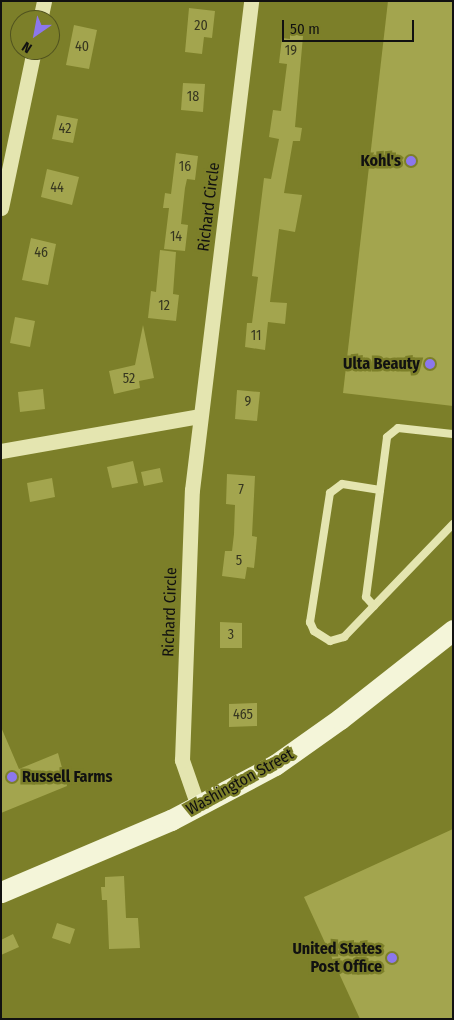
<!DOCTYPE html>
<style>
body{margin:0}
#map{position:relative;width:454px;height:1020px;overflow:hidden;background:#7c7f29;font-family:"Fira Sans Condensed",sans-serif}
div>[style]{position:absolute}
.building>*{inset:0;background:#a3a54e}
.service>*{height:8px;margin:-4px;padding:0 4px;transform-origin:4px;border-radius:4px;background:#e4e5b0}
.minor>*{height:15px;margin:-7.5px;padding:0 7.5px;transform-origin:7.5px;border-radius:7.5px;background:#e4e5b0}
.secondary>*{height:21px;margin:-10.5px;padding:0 10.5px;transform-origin:10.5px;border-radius:10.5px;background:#f4f5d9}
.dots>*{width:14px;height:14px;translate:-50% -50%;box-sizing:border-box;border:2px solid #7c7f29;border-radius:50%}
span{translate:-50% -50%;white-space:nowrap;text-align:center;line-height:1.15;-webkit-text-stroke:5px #7c7f29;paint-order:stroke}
.number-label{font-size:14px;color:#363620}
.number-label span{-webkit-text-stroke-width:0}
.poi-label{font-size:16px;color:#111;font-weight:700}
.right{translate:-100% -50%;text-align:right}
.left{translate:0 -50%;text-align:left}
.street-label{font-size:16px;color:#111}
.frame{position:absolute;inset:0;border:2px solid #111;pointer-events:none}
.north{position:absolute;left:10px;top:10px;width:50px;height:50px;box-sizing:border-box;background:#7c7f29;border:1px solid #51531f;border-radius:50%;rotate:213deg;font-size:14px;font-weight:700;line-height:20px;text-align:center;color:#111}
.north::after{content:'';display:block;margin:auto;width:18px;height:22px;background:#8c77ec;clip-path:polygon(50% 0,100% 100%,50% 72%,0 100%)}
.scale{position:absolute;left:282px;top:20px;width:132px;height:22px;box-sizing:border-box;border:2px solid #111;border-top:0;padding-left:6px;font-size:15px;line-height:18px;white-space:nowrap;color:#111;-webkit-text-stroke:4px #7c7f29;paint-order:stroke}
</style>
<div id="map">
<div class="building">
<i style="clip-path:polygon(388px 1px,453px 1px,453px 406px,343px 393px)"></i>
<i style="clip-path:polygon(189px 8px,215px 11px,212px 38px,204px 37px,202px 54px,185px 52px)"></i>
<i style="clip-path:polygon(74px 25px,97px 30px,89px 69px,66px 65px)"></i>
<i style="clip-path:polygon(290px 34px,303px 36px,295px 127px,302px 128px,300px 141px,293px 141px,284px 193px,302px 195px,295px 232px,279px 229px,270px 302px,287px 303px,285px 324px,268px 322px,265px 350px,245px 347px,247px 323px,252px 323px,258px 277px,252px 276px,264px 178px,271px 179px,279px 139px,269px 137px,273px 110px,281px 111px,287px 64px,279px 63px,282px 38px,290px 39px)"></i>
<i style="clip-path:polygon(183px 83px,205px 84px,203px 112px,181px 110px)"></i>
<i style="clip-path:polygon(57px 115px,78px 119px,73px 143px,52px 139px)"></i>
<i style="clip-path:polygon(176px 153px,198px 156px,195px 180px,187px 179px,185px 188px,181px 224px,188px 225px,185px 251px,164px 249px,169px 208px,163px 208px,165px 193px,171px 194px)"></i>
<i style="clip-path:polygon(47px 169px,79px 177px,72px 205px,41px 197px)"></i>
<i style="clip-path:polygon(31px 238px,56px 244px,48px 285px,22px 280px)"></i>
<i style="clip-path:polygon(160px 250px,176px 252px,173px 294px,179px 295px,176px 321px,148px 318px,151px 291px,156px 292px)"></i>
<i style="clip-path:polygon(15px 317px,35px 321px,30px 347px,10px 343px)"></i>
<i style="clip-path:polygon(143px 325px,154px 378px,139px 381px,140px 388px,114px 394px,109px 371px,135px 365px)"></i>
<i style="clip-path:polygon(43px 389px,45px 409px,20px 412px,18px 392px)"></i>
<i style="clip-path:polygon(237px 390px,260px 392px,257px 421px,235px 419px)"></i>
<i style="clip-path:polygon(133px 461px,138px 483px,112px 488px,107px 467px)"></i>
<i style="clip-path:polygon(160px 468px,163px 482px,144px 486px,141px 472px)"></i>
<i style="clip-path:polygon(227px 474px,255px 476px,252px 536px,257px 537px,255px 559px,254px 568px,247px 567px,245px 579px,222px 576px,225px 551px,232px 551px,234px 534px,235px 505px,226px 504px)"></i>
<i style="clip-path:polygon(52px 478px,55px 497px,30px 502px,27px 483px)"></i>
<i style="clip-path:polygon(220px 622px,242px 623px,242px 648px,220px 648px)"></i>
<i style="clip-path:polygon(257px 703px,257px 726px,229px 727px,229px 704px)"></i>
<i style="clip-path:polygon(1px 727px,19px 769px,58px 753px,67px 786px,1px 813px)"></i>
<i style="clip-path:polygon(453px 829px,453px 1019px,360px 1019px,304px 897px)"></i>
<i style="clip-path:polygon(124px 876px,126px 918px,138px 918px,140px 948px,109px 949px,107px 900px,102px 900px,101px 887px,105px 887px,105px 877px)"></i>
<i style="clip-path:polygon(57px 923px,75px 929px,70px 944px,52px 938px)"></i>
<i style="clip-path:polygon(13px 934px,19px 947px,1px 955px,1px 940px)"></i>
</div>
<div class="service">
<i style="left:380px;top:490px;width:38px;rotate:-171deg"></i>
<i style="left:342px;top:484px;width:15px;rotate:143deg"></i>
<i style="left:330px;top:493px;width:131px;rotate:98.8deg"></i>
<i style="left:310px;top:622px;width:10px;rotate:66deg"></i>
<i style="left:314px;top:631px;width:19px;rotate:32deg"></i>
<i style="left:330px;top:641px;width:15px;rotate:-16deg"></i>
<i style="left:344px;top:637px;width:157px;rotate:-46deg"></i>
<i style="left:374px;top:606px;width:12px;rotate:-132deg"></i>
<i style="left:366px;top:597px;width:161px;rotate:-82.5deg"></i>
<i style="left:387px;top:437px;width:14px;rotate:-39deg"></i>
<i style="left:398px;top:428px;width:55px;rotate:6.2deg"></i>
</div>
<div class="minor">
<i style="left:40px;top:20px;width:19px;rotate:-78deg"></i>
<i style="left:1px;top:208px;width:161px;rotate:-78.2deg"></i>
<i style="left:1px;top:451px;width:201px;rotate:-10deg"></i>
<i style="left:198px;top:806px;width:49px;rotate:-109.2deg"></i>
<i style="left:182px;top:760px;width:270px;rotate:-87.9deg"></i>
<i style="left:192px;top:490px;width:493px;rotate:-83.1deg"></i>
</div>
<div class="secondary">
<i style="left:1px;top:892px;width:185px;rotate:-23deg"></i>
<i style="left:171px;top:820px;width:118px;rotate:-27.9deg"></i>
<i style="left:275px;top:765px;width:80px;rotate:-35.3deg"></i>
<i style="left:340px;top:719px;width:144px;rotate:-38.2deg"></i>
</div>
<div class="dots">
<i style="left:411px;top:161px;background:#8c77ec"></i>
<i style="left:430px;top:364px;background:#8c77ec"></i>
<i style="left:12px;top:777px;background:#8c77ec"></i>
<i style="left:392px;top:958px;background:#8c77ec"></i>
</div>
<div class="number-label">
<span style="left:201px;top:26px">20</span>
<span style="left:82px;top:47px">40</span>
<span style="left:291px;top:51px">19</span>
<span style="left:193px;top:97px">18</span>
<span style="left:65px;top:129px">42</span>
<span style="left:185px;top:167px">16</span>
<span style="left:57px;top:188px">44</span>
<span style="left:176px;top:237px">14</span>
<span style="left:41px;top:253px">46</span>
<span style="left:164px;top:306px">12</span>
<span style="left:256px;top:336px">11</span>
<span style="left:129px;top:379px">52</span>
<span style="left:248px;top:402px">9</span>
<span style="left:241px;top:490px">7</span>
<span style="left:239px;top:561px">5</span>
<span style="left:231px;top:635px">3</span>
<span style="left:243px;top:715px">465</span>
</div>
<div class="poi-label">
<span class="right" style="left:401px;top:161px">Kohl's</span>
<span class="right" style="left:420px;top:364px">Ulta Beauty</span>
<span class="left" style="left:22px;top:777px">Russell Farms</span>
<span class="right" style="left:382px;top:958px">United States<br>Post Office</span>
</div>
<div class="street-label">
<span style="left:209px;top:207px;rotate:-83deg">Richard Circle</span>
<span style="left:170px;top:612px;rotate:-88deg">Richard Circle</span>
<span style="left:240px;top:782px;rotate:-29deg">Washington Street</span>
</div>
<div class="frame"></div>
<div class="north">N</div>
<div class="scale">50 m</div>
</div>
